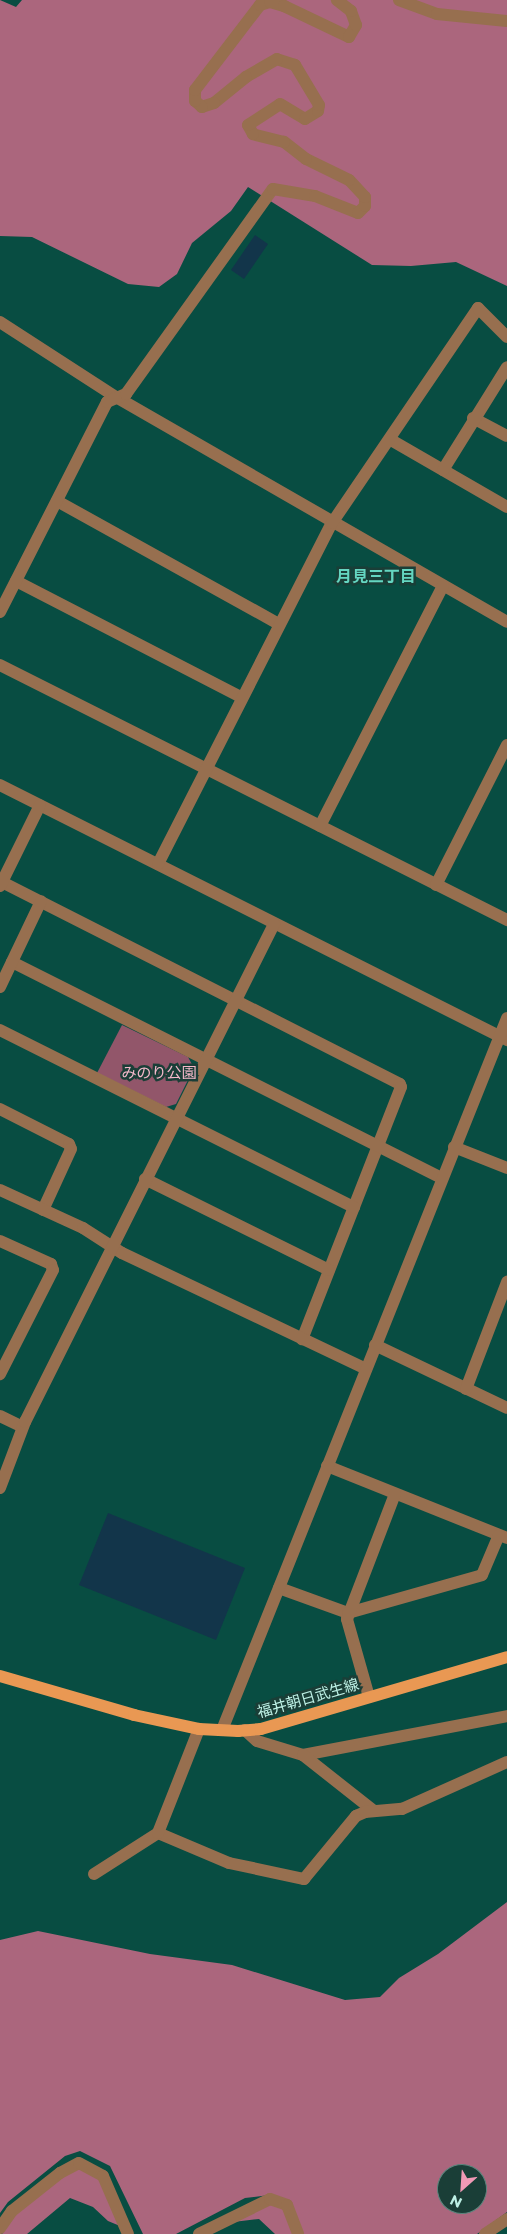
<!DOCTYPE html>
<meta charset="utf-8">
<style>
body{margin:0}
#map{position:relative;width:507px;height:2234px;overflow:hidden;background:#084d42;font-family:Montserrat,"Noto Sans JP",sans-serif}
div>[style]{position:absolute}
.green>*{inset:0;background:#92566a}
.forest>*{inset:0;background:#ab667d}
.water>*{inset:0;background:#12354a}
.minor>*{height:12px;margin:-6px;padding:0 6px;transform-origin:6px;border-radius:6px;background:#976f4f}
.major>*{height:12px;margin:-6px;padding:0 6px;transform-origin:6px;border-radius:6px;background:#e99853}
span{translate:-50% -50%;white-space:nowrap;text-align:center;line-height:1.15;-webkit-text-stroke:5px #1a3e37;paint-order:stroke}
.park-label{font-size:15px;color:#f5b9cb}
.street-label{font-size:15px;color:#bdf0e5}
.neighbourhood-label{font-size:16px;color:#64d6c1;font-weight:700}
.north{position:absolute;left:437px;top:2164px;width:50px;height:50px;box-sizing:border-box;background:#1a3e37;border:1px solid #5b857d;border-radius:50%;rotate:206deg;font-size:14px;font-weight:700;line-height:20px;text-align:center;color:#bdf0e5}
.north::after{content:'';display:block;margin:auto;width:18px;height:22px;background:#f09ab6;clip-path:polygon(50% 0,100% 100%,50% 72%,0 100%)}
</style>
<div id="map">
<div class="green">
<i style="clip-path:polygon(122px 1025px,188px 1057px,194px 1068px,176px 1104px,166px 1107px,97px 1073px)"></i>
</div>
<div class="forest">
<i style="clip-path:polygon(0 0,16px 7px,22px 0,507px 0,507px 286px,456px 262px,411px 266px,372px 265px,248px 187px,231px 211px,192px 243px,177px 274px,159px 287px,128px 284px,32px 237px,0 236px)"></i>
<i style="clip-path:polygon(evenodd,507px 1902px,507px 2212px,477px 2234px,303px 2234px,269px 2195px,245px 2198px,176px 2234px,143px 2234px,110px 2166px,80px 2151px,65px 2156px,8px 2202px,0 2213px,0 1940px,38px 1931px,150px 1954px,232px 1965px,345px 2000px,380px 1997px,399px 1978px,438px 1954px,507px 1902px,447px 2174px,477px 2174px,477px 2204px,447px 2204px,447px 2174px)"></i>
<i style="clip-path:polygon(75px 2167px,100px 2179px,120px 2226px,108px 2221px,93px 2207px,70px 2198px,27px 2234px,2px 2234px,16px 2214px)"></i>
<i style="clip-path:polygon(268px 2204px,283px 2207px,294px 2234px,275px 2234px,259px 2219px,233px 2222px)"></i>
</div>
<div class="water">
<i style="clip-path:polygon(255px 235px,268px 244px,244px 279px,231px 270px)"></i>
<i style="clip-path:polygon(108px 1513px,245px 1568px,216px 1640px,79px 1585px)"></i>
</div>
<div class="minor">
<i style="left:399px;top:0;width:40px;rotate:20.2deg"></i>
<i style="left:437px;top:14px;width:70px;rotate:5.7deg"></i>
<i style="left:0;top:322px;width:138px;rotate:32.9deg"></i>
<i style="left:116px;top:397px;width:451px;rotate:29.9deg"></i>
<i style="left:473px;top:418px;width:38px;rotate:28deg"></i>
<i style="left:391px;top:440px;width:134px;rotate:30deg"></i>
<i style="left:443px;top:470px;width:121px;rotate:-58.1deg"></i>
<i style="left:57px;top:501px;width:254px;rotate:29deg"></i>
<i style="left:16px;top:581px;width:253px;rotate:27.3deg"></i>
<i style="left:0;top:612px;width:236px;rotate:-63deg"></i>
<i style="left:107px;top:402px;width:21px;rotate:-23deg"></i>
<i style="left:126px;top:394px;width:252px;rotate:-54.4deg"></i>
<i style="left:273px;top:189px;width:43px;rotate:9.5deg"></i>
<i style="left:315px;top:196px;width:46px;rotate:21.6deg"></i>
<i style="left:358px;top:213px;width:10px;rotate:-45deg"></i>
<i style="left:365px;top:206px;width:9px;rotate:-90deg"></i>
<i style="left:365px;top:197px;width:23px;rotate:-133deg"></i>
<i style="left:349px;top:180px;width:48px;rotate:-154deg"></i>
<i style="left:306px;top:159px;width:28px;rotate:-142deg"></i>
<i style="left:284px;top:142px;width:32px;rotate:-166deg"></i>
<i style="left:253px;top:134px;width:10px;rotate:-119deg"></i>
<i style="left:248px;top:125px;width:38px;rotate:-33deg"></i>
<i style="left:280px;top:104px;width:29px;rotate:31deg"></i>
<i style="left:305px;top:119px;width:15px;rotate:-32deg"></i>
<i style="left:318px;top:111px;width:6px;rotate:-81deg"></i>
<i style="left:319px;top:105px;width:47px;rotate:-121deg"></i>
<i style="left:295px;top:65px;width:19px;rotate:-162deg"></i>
<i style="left:277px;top:59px;width:36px;rotate:150deg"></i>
<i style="left:246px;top:77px;width:41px;rotate:140.9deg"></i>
<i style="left:214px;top:103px;width:13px;rotate:162deg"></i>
<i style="left:202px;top:107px;width:9px;rotate:-139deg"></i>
<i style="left:195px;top:101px;width:11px;rotate:-90deg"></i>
<i style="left:195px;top:90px;width:107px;rotate:-52.6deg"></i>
<i style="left:260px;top:5px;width:10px;rotate:-17deg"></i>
<i style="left:270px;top:2px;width:15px;rotate:16deg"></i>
<i style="left:284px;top:6px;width:72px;rotate:25.5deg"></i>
<i style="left:349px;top:37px;width:14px;rotate:-60deg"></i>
<i style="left:356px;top:25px;width:15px;rotate:-110deg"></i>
<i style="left:351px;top:11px;width:18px;rotate:-142deg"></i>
<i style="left:0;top:665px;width:568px;rotate:26.7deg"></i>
<i style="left:0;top:785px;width:568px;rotate:26.7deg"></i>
<i style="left:320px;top:826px;width:270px;rotate:-62.9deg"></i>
<i style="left:158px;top:864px;width:383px;rotate:-63deg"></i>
<i style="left:332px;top:523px;width:260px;rotate:-55.8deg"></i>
<i style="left:478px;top:308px;width:41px;rotate:45deg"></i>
<i style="left:2px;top:882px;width:446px;rotate:26.9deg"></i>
<i style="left:400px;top:1084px;width:3px;rotate:72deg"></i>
<i style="left:401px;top:1087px;width:271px;rotate:111.4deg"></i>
<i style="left:436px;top:885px;width:157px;rotate:-63.1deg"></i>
<i style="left:0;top:886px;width:90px;rotate:-63.7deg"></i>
<i style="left:12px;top:962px;width:480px;rotate:26.7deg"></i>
<i style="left:0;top:987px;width:95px;rotate:-64.5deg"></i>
<i style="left:0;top:1030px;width:396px;rotate:26.6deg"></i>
<i style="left:0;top:1109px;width:77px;rotate:26.9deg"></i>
<i style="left:69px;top:1144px;width:5px;rotate:68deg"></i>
<i style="left:71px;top:1149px;width:67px;rotate:114.7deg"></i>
<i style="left:454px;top:1147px;width:57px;rotate:21.6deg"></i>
<i style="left:145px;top:1179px;width:205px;rotate:26.3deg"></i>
<i style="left:0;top:1190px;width:91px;rotate:24.6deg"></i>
<i style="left:83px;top:1228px;width:46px;rotate:32.7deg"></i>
<i style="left:122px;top:1253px;width:270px;rotate:25.4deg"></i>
<i style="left:0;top:1241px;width:56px;rotate:24.3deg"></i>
<i style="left:51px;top:1264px;width:6px;rotate:72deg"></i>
<i style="left:53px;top:1270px;width:117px;rotate:117deg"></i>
<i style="left:375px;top:1345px;width:146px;rotate:25.5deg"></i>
<i style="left:466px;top:1389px;width:115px;rotate:-69deg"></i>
<i style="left:0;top:1416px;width:25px;rotate:26deg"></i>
<i style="left:327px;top:1466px;width:194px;rotate:21.8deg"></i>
<i style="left:0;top:1488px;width:71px;rotate:-69.3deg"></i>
<i style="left:25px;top:1422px;width:557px;rotate:-63.43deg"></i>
<i style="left:279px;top:1588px;width:73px;rotate:19.9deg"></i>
<i style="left:348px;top:1613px;width:139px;rotate:-15.8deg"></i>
<i style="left:482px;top:1575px;width:43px;rotate:-67deg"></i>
<i style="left:369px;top:1697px;width:81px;rotate:-105.8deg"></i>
<i style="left:347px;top:1619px;width:134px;rotate:-69deg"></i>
<i style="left:222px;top:1730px;width:767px;rotate:-68.18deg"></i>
<i style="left:245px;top:1730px;width:16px;rotate:43deg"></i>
<i style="left:257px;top:1741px;width:48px;rotate:16.9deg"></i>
<i style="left:303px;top:1755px;width:208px;rotate:-10.8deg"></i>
<i style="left:303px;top:1755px;width:90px;rotate:38.3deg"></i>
<i style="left:158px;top:1833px;width:77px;rotate:22.9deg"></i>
<i style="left:229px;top:1863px;width:77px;rotate:12deg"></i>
<i style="left:304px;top:1879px;width:82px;rotate:-50.5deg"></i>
<i style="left:356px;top:1816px;width:10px;rotate:-24deg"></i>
<i style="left:365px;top:1812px;width:37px;rotate:-5deg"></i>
<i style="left:402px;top:1809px;width:115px;rotate:-24.1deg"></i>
<i style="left:94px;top:1874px;width:76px;rotate:-32.6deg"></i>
<i style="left:158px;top:1833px;width:112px;rotate:-68.5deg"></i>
<i style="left:0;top:2228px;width:21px;rotate:-55deg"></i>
<i style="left:12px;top:2211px;width:61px;rotate:-38.4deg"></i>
<i style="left:60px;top:2173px;width:21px;rotate:-28deg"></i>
<i style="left:79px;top:2163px;width:27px;rotate:28deg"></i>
<i style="left:103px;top:2176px;width:63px;rotate:66.7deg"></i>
<i style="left:199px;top:2234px;width:79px;rotate:-26.2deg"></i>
<i style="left:270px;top:2199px;width:18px;rotate:19deg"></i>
<i style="left:287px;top:2205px;width:31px;rotate:69deg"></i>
<i style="left:485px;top:2234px;width:27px;rotate:-34deg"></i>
</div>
<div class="major">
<i style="left:0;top:1676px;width:140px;rotate:16.2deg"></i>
<i style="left:134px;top:1715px;width:66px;rotate:12.2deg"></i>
<i style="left:199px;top:1729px;width:39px;rotate:3deg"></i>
<i style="left:238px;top:1731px;width:23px;rotate:-5deg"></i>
<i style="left:261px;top:1729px;width:256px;rotate:-16.3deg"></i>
</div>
<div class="park-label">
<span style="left:159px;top:1073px">みのり公園</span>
</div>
<div class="street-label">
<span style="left:308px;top:1698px;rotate:-16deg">福井朝日武生線</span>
</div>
<div class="neighbourhood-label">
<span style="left:376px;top:577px">月見三丁目</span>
</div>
<div class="north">N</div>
</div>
